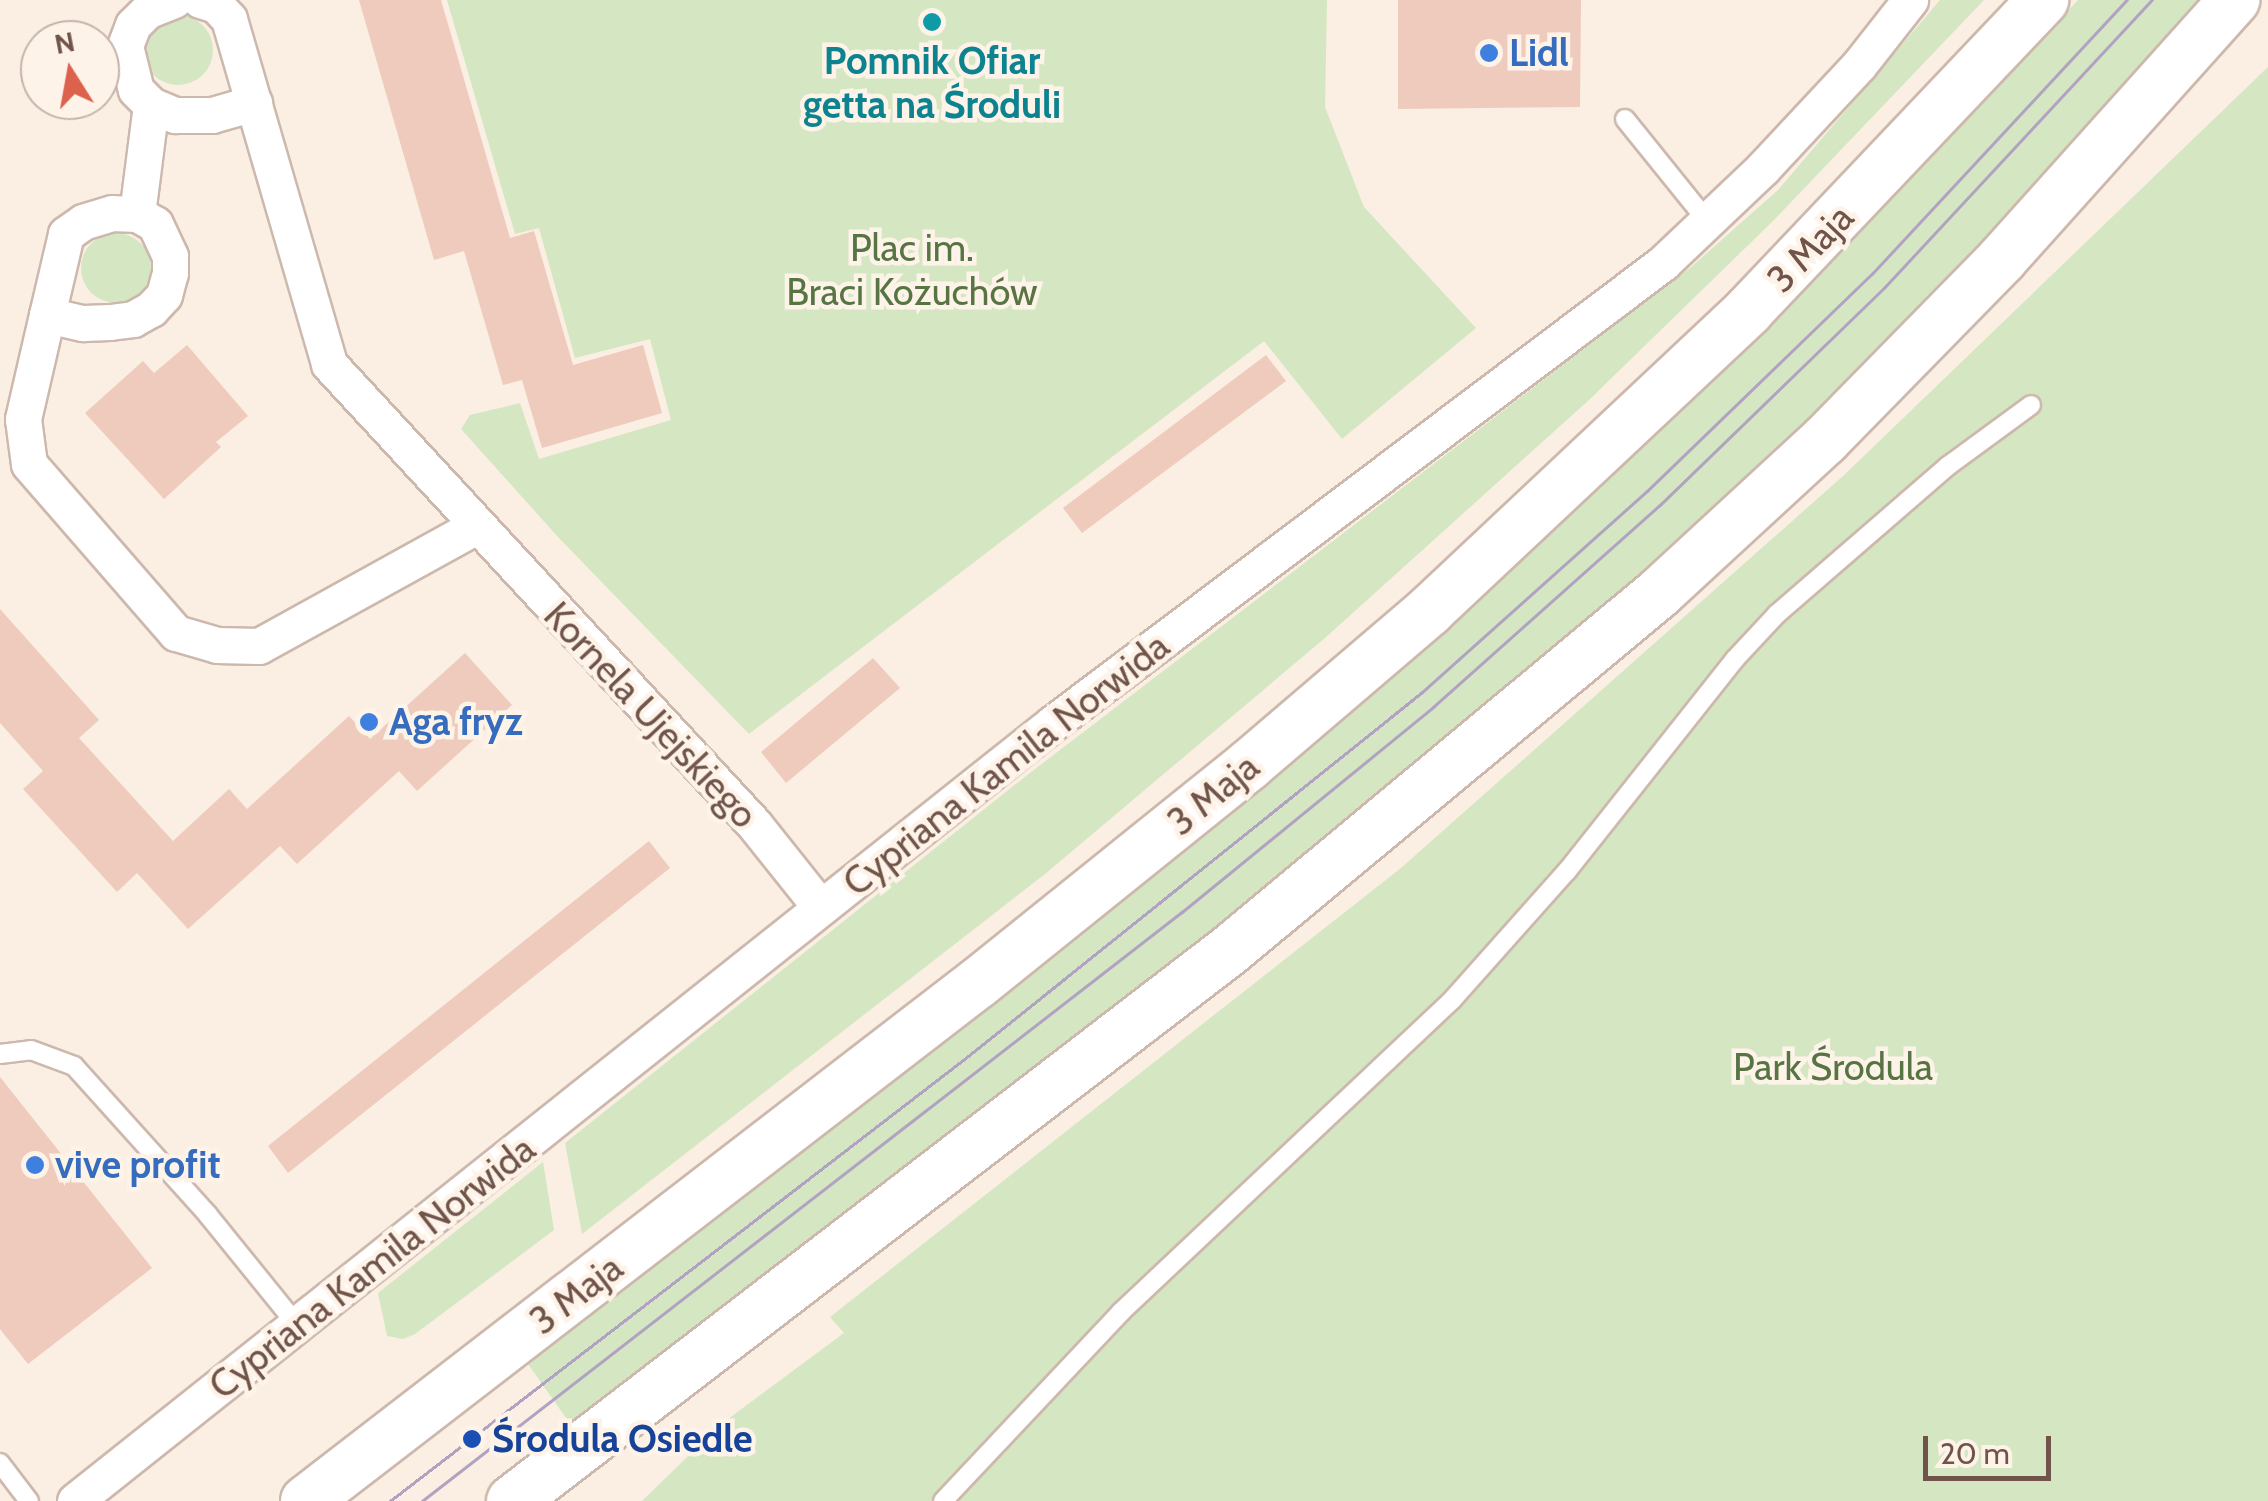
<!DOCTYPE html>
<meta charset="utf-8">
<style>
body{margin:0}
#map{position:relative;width:2268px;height:1501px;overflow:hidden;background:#faefe2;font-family:Cabin,sans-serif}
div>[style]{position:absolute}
.green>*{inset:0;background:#d4e7c2}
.round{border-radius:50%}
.building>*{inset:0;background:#eecbbc}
.roads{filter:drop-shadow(2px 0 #cdb8ad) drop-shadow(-2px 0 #cdb8ad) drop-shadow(0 2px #cdb8ad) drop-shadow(0 -2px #cdb8ad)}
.service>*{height:18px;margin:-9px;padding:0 9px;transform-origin:9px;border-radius:9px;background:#fff}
.minor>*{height:35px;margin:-17.5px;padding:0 17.5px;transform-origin:17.5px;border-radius:17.5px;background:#fff}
.secondary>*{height:50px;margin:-25px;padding:0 25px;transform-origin:25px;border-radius:25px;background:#fff}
.tram>*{height:2.5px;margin:-1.25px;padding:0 1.25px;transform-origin:1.25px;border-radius:1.25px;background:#b1a2c2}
.dots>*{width:28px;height:28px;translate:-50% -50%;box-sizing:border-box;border:5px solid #fef3e8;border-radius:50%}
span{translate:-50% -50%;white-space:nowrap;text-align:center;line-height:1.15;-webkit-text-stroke:9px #fef3e8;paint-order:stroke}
.shop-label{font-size:38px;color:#366cbe;font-weight:700}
.left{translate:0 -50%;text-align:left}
.culture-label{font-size:38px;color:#0d838f;font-weight:700}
.park-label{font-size:38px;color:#567543}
.street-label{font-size:38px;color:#70544a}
.transit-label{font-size:38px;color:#164399;font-weight:700}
.north{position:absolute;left:20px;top:20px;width:100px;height:100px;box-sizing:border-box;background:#fef3e8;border:2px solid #c5b3a9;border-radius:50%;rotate:349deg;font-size:28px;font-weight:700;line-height:40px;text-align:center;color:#70544a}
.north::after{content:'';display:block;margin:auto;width:35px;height:45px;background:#dd624e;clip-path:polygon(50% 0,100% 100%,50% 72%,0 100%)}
.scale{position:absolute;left:1923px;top:1436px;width:128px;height:45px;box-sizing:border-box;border:5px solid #70544a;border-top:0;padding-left:12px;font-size:30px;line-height:35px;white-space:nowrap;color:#70544a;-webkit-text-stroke:8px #fef3e8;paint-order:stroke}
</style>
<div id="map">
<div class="green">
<i style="clip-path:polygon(447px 0,1327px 0,1325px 107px,1364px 207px,1476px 328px,1342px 439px,1264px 341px,749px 734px,558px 537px,461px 429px,470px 415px,520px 403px,539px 459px,671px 420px,650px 339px,575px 358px,539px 228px,515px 234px)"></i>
<i style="clip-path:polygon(1940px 0,1984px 0,1774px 220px,1589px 400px,1325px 638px,1045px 874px,582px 1234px,565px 1143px,1026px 776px,1691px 267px,1778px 190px)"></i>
<i style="clip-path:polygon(2078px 0,2204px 0,2037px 186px,1865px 367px,1640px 577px,1319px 850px,571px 1425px,528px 1364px,1191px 844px,1693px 397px,1842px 252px)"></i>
<i class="round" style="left:143px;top:15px;width:70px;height:70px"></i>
<i style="clip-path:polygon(2268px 67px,2268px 1501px,642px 1501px,720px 1425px,844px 1333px,830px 1317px,1401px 868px,1843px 476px)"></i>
<i class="round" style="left:81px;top:233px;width:70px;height:70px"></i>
<i style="clip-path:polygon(543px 1162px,554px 1230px,415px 1334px,403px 1339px,387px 1336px,378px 1293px)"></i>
</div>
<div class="building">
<i style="clip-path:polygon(359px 0,441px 0,510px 238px,534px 231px,573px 365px,643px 345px,662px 413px,542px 448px,522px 380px,503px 385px,464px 251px,434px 260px)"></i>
<i style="clip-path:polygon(1398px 0,1581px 0,1580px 107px,1398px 109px)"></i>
<i style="clip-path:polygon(187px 345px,248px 416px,216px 442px,221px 447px,164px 499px,85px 413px,143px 361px,154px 373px)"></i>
<i style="clip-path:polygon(1266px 355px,1286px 381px,1082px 533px,1063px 508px)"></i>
<i style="clip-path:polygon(0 609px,99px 720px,79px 738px,173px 841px,229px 789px,247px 809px,349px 716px,370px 739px,465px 653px,512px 705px,417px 791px,399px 771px,297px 864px,280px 846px,188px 929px,137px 873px,117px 892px,23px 789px,43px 771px,0 723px)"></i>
<i style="clip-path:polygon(873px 658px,900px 688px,786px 783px,761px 752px)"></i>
<i style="clip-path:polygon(649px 841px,670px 868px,288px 1173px,268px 1146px)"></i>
<i style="clip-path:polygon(0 1077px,152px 1268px,28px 1364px,0 1329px)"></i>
</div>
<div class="roads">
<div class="service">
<i style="left:1625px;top:119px;width:134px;rotate:51.1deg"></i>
<i style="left:0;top:1054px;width:31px;rotate:-7deg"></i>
<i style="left:31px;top:1050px;width:46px;rotate:20.4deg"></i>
<i style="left:74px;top:1066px;width:200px;rotate:48deg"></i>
<i style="left:208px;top:1215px;width:143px;rotate:51deg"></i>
<i style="left:0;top:1463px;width:48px;rotate:52.7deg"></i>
<i style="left:943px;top:1501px;width:260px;rotate:-46.7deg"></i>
<i style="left:1121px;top:1312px;width:455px;rotate:-43.3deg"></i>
<i style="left:1452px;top:1000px;width:173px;rotate:-48.3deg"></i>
<i style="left:1567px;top:871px;width:270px;rotate:-51.6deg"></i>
<i style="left:1735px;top:659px;width:62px;rotate:-47deg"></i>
<i style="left:1777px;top:614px;width:226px;rotate:-40.9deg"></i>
<i style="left:1948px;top:466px;width:103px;rotate:-36.3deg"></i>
</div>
<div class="minor">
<i style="left:174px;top:0;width:29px;rotate:158deg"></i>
<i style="left:147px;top:11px;width:20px;rotate:135deg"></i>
<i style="left:133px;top:25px;width:22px;rotate:111deg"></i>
<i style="left:125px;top:46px;width:45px;rotate:76deg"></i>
<i style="left:136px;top:90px;width:21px;rotate:45deg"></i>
<i style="left:151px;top:105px;width:26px;rotate:23deg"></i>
<i style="left:175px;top:115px;width:37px"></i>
<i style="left:212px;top:115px;width:44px;rotate:-15.9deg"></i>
<i style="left:200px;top:0;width:17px;rotate:17deg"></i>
<i style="left:216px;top:5px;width:19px;rotate:47deg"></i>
<i style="left:229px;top:19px;width:359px;rotate:73.8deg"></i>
<i style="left:329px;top:364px;width:626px;rotate:47.26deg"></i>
<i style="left:754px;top:824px;width:107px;rotate:51.4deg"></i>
<i style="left:137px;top:214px;width:110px;rotate:-82.7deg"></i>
<i style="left:47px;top:315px;width:37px;rotate:13deg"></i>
<i style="left:83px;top:323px;width:27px;rotate:-2deg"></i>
<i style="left:110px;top:322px;width:23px;rotate:-7deg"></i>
<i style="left:133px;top:319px;width:21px;rotate:-29deg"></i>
<i style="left:151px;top:309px;width:19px;rotate:-47deg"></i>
<i style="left:164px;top:295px;width:23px;rotate:-75deg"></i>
<i style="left:170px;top:273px;width:17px;rotate:-90deg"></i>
<i style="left:170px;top:256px;width:35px;rotate:-115deg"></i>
<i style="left:155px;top:224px;width:21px;rotate:-151deg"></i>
<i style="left:137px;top:214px;width:25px;rotate:-178deg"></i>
<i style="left:112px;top:213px;width:30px;rotate:163deg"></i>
<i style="left:83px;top:222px;width:21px;rotate:145deg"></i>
<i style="left:66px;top:234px;width:83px;rotate:103.2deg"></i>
<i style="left:47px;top:315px;width:107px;rotate:103deg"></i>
<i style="left:23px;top:419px;width:45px;rotate:82.4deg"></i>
<i style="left:29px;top:464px;width:224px;rotate:49deg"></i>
<i style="left:176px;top:633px;width:43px;rotate:16.3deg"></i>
<i style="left:217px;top:645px;width:42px;rotate:1.4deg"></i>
<i style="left:259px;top:646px;width:248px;rotate:-28.9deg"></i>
<i style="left:75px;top:1501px;width:1250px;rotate:-38.5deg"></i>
<i style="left:1053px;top:723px;width:764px;rotate:-37.02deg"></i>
<i style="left:1663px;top:263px;width:137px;rotate:-43.5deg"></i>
<i style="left:1762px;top:169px;width:142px;rotate:-47deg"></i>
<i style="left:1859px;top:65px;width:83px;rotate:-51.9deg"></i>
</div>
<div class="secondary">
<i style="left:306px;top:1501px;width:848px;rotate:-37.63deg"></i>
<i style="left:978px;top:983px;width:348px;rotate:-38.8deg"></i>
<i style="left:1249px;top:765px;width:237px;rotate:-40.5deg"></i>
<i style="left:1429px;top:611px;width:438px;rotate:-43.2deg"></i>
<i style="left:1748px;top:311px;width:429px;rotate:-46.5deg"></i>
<i style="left:512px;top:1501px;width:906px;rotate:-37.51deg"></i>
<i style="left:1231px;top:949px;width:557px;rotate:-39.75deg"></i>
<i style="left:1659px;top:593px;width:226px;rotate:-42.7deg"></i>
<i style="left:1825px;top:440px;width:253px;rotate:-45.6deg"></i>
<i style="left:2002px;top:259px;width:348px;rotate:-48.1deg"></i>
</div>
</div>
<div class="tram">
<i style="left:390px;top:1501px;width:728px;rotate:-37.58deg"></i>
<i style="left:967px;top:1057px;width:582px;rotate:-38.72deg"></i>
<i style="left:1421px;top:693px;width:303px;rotate:-41.8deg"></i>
<i style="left:1647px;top:491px;width:313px;rotate:-44deg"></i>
<i style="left:1872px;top:274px;width:374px;rotate:-47.1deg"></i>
<i style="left:422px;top:1501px;width:962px;rotate:-37.78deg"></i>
<i style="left:1182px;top:912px;width:324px;rotate:-39.2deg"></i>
<i style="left:1433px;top:707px;width:304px;rotate:-41.7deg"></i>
<i style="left:1660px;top:505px;width:313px;rotate:-44.1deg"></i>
<i style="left:1885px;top:287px;width:392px;rotate:-47.1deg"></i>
</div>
<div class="dots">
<i style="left:932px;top:22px;background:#0f9aa8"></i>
<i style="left:1489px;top:53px;background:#3f7fe0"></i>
<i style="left:369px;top:722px;background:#3f7fe0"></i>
<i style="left:35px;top:1165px;background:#3f7fe0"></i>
<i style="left:472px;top:1439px;background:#1a4fb4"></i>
</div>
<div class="shop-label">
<span class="left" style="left:1509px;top:53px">Lidl</span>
<span class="left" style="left:389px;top:722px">Aga fryz</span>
<span class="left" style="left:55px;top:1165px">vive profit</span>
</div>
<div class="culture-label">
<span style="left:932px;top:83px">Pomnik Ofiar<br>getta na Środuli</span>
</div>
<div class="park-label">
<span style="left:912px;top:270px">Plac im.<br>Braci Kożuchów</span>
<span style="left:1833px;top:1067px">Park Środula</span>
</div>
<div class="street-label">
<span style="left:1810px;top:248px;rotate:-46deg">3 Maja</span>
<span style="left:651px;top:715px;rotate:47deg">Kornela Ujejskiego</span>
<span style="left:1006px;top:764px;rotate:-38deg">Cypriana Kamila Norwida</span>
<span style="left:1213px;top:794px;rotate:-39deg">3 Maja</span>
<span style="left:372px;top:1267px;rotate:-38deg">Cypriana Kamila Norwida</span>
<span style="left:576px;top:1294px;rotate:-37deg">3 Maja</span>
</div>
<div class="transit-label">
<span class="left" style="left:492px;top:1439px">Środula Osiedle</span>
</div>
<div class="north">N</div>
<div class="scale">20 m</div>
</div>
